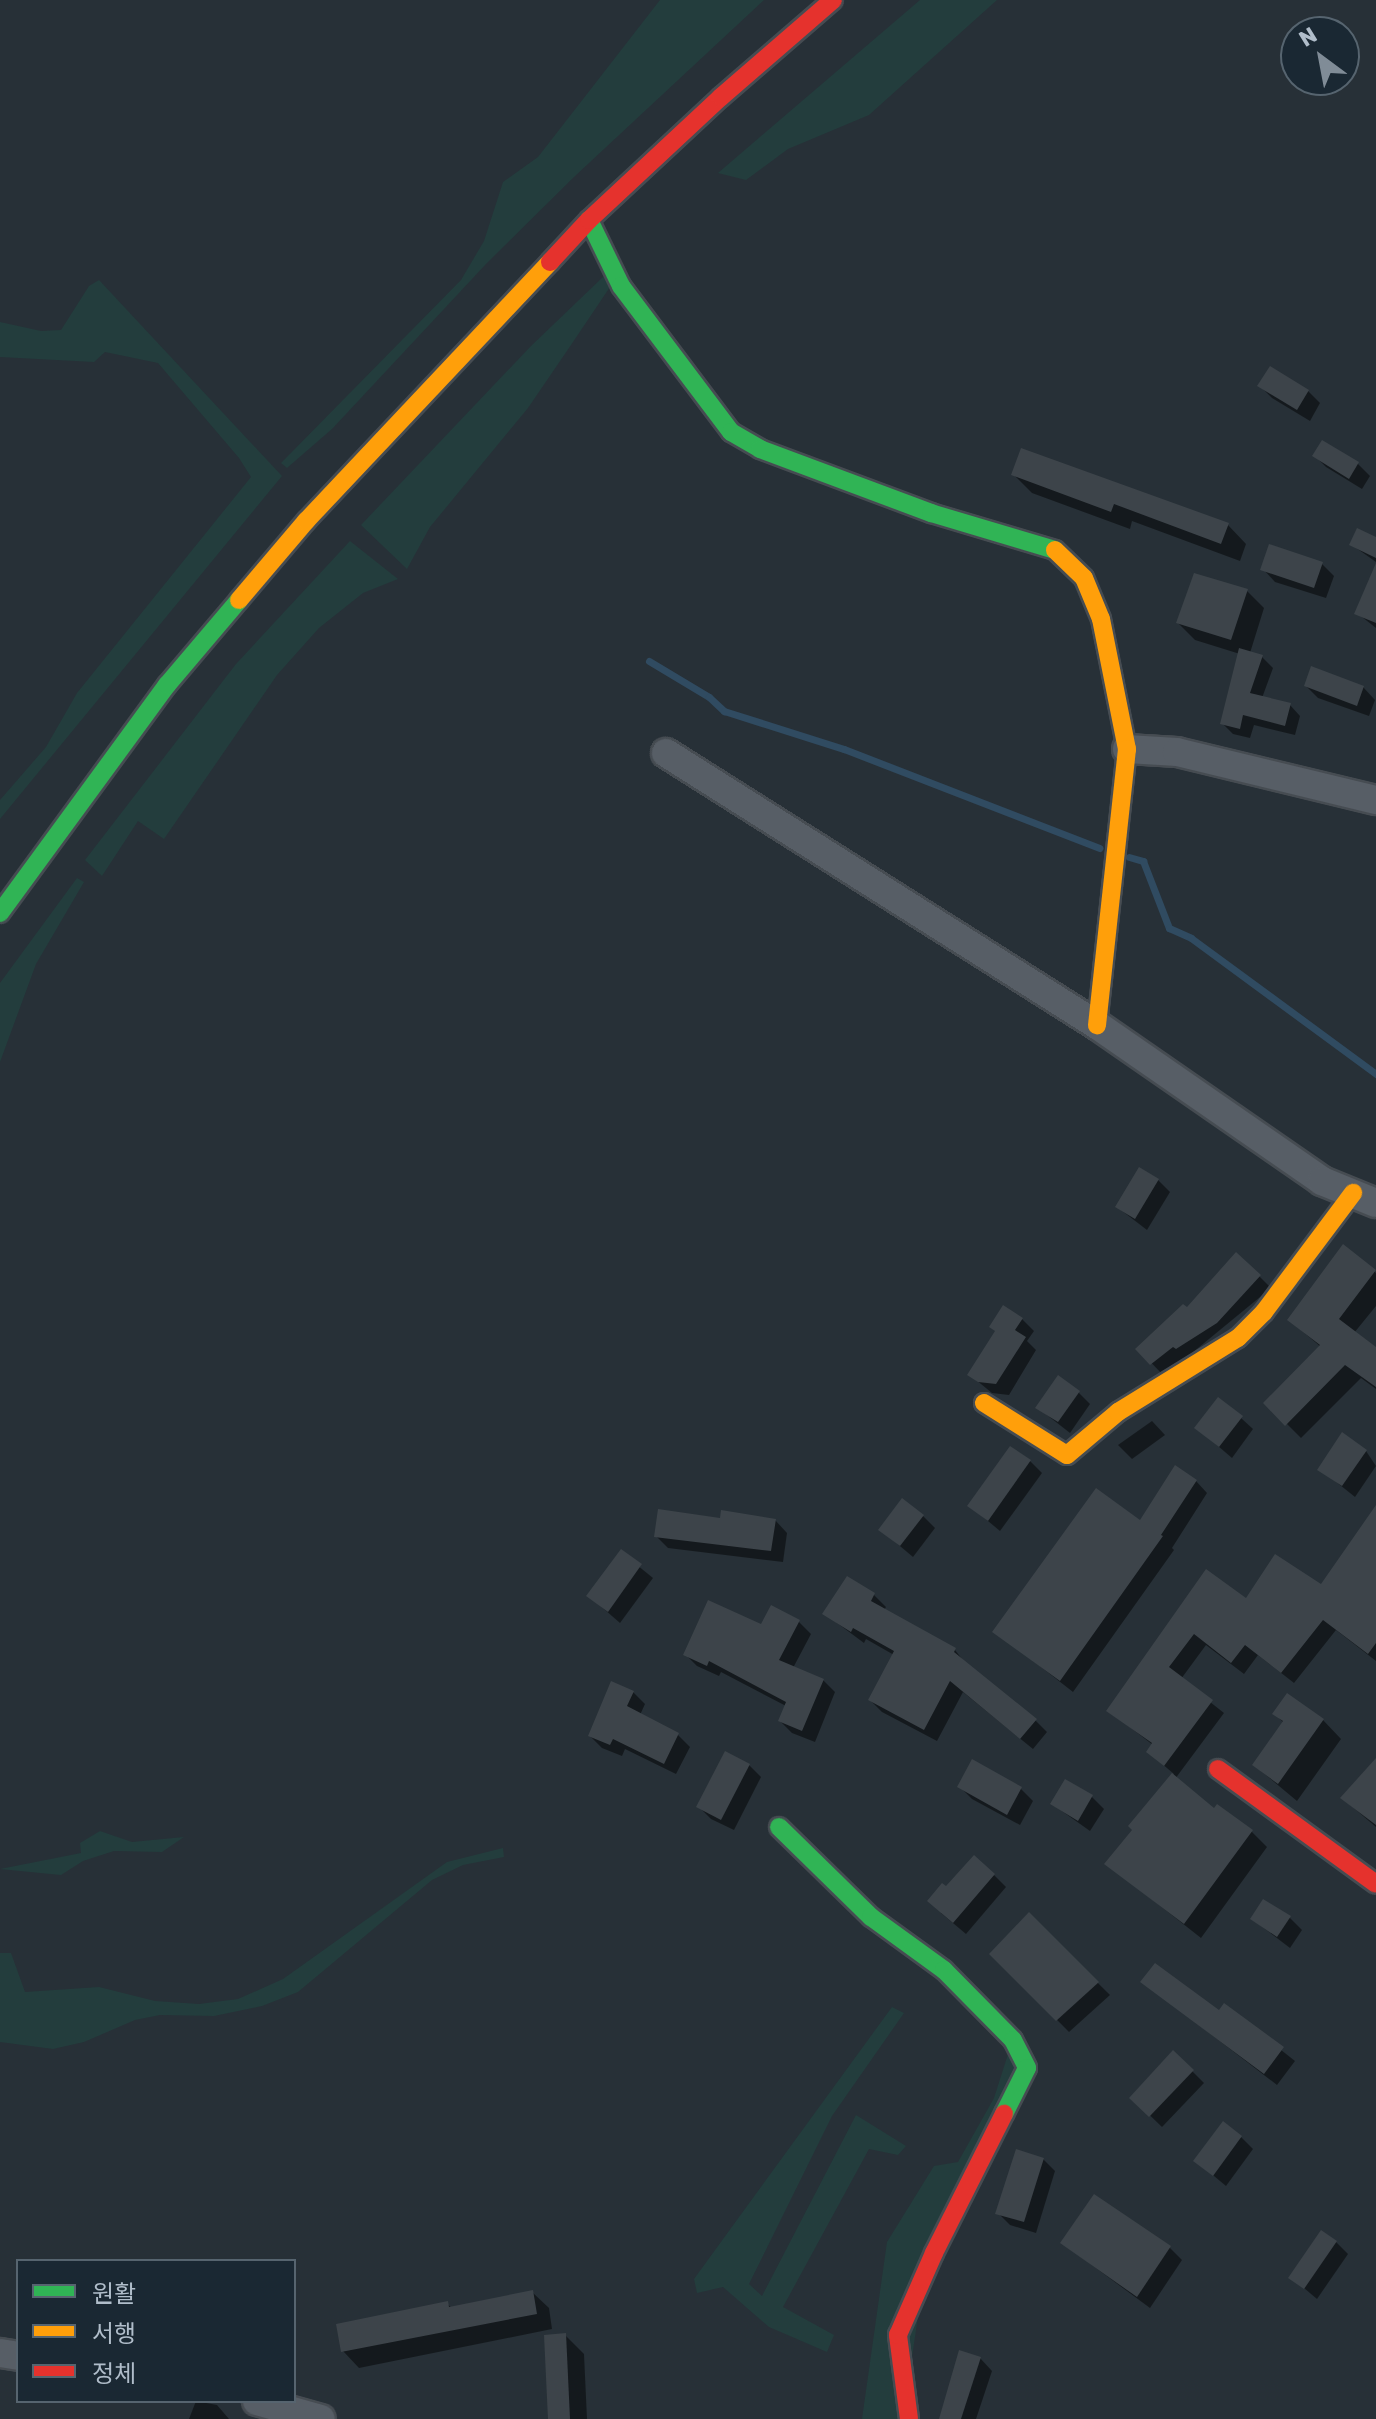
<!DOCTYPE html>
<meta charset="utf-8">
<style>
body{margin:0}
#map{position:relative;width:1376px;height:2419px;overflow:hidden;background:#273037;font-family:Rubik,"Noto Sans KR",sans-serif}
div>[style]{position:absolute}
.green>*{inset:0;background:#233d3d}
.shadow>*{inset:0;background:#0007}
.stream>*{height:7px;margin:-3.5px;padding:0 3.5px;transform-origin:3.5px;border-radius:3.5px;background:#304b61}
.building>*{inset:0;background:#3d444a}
.roads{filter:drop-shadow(2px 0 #464c52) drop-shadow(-2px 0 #464c52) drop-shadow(0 2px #464c52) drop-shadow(0 -2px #464c52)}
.street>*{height:28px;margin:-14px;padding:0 14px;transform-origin:14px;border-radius:14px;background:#575e66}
.fast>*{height:18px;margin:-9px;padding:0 9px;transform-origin:9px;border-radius:9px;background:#30b455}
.slow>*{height:18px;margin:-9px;padding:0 9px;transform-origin:9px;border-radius:9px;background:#ff9f0a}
.jam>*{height:18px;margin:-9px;padding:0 9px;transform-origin:9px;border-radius:9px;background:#e5322d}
span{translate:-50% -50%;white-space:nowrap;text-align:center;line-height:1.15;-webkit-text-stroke:7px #1a2833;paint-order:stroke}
.legend{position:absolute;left:16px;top:2259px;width:280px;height:144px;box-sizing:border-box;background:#1a2833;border:2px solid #56646f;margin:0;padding:10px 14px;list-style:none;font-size:24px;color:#b0bdca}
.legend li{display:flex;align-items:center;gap:16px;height:40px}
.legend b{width:40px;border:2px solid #56646f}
.north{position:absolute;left:1280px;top:16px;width:80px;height:80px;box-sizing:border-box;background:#1a2833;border:2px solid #56646f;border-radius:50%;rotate:328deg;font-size:22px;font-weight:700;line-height:32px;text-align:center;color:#b0bdca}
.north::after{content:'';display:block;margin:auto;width:28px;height:36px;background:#808c97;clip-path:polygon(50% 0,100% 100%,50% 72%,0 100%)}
</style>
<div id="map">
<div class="green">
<i style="clip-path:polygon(660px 0,764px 0,574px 177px,486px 264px,332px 429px,287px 468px,281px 463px,461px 280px,484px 241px,503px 182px,538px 157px)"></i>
<i style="clip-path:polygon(920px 0,997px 0,869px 115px,788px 149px,746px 180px,718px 173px)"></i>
<i style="clip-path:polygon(604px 276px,610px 287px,571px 345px,528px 408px,430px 527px,407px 569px,361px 525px,531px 346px)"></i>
<i style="clip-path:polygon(99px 280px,282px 476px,0 819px,0 800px,46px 747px,77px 693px,251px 477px,239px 458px,158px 363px,105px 352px,94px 362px,0 357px,0 322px,41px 331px,61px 330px,89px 286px)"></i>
<i style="clip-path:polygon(350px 541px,398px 579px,363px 593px,319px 628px,277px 675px,164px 839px,138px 821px,102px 876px,85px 860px,236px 664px)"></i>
<i style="clip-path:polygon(77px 878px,84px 882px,36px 964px,0 1062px,0 983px)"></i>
<i style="clip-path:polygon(100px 1831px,132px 1842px,184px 1837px,162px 1852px,114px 1851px,83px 1861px,61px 1875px,0 1869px,81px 1853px,80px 1843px)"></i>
<i style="clip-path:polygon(503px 1848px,504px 1857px,463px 1865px,432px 1880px,298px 1992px,262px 2006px,214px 2016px,160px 2015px,135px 2020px,84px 2042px,53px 2049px,0 2042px,0 1953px,11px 1953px,25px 1992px,99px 1987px,155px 2001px,199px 2004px,238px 1999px,283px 1979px,447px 1862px)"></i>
<i style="clip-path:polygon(892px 2007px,904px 2013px,832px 2116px,749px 2284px,762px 2296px,856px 2115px,906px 2146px,898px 2155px,869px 2149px,783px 2307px,834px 2335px,827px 2352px,769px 2327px,723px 2287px,697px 2293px,694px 2279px)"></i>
<i style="clip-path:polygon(1009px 2051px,1016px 2074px,928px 2248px,903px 2419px,862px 2419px,887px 2242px,934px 2166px,958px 2162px,994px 2098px)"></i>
</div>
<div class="shadow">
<i style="clip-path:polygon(1270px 368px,1308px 391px,1320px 403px,1310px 421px,1272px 398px,1260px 386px)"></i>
<i style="clip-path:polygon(1322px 442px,1358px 464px,1370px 476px,1362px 489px,1326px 467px,1314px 455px)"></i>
<i style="clip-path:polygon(1014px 475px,1228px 525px,1246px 544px,1240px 561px,1132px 521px,1130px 529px,1032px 493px)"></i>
<i style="clip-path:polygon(1376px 539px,1376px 562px,1352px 545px)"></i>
<i style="clip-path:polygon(1322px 564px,1334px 576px,1326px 598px,1275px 582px,1263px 569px)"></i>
<i style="clip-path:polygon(1247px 591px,1264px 608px,1250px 653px,1262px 657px,1273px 668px,1262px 698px,1290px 705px,1300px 716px,1295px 735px,1254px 725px,1250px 738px,1233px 734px,1222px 723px,1240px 654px,1195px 640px,1178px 623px)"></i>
<i style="clip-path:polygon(1376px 604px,1376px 628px,1357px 613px)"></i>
<i style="clip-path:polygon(1306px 686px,1363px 687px,1375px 700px,1369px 716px,1318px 698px)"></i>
<i style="clip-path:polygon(1158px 1180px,1170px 1192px,1147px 1230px,1117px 1207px)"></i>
<i style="clip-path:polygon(1344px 1247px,1376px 1273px,1376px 1306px,1354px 1333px,1376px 1349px,1376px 1389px,1361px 1378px,1301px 1438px,1266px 1403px,1321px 1347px,1289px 1320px)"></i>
<i style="clip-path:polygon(1259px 1276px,1271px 1288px,1164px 1376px,1138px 1349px,1187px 1310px)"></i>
<i style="clip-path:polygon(1022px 1319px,1034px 1331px,1027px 1341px,1036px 1350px,1009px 1395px,992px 1393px,970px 1375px)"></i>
<i style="clip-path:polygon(1078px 1392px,1090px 1404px,1070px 1433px,1038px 1408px)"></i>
<i style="clip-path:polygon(1241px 1418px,1253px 1429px,1232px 1458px,1197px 1428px)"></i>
<i style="clip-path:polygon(1152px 1421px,1165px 1435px,1132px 1459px,1118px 1445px)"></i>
<i style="clip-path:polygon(1366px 1451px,1376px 1466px,1355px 1497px,1320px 1469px)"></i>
<i style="clip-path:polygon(1030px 1461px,1042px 1473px,1000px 1531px,970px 1506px)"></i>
<i style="clip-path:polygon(1196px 1481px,1207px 1493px,1172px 1548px,1174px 1550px,1073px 1692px,995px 1631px)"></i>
<i style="clip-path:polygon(1376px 1508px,1376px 1661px,1336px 1630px,1294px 1683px,1258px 1655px,1244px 1674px,1206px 1645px,1181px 1679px,1224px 1713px,1175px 1779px,1214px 1811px,1217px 1807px,1252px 1832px,1267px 1847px,1201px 1938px,1107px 1864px,1134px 1830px,1130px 1826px,1174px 1774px,1148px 1752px,1153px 1745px,1109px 1711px,1207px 1572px,1247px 1601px,1321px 1587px)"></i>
<i style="clip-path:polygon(923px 1516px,935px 1528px,913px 1557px,881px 1530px)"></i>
<i style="clip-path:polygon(775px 1520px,787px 1533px,783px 1562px,668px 1548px,656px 1536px)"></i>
<i style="clip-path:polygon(621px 1552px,653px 1578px,620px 1623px,589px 1596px)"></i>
<i style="clip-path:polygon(848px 1578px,874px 1595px,886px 1607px,884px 1610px,955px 1650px,966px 1664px,1035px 1720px,1047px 1732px,1033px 1749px,963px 1692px,937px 1741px,882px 1712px,870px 1700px,894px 1655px,866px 1639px,864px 1643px,825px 1614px)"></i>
<i style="clip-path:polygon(772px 1608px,799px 1622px,811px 1634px,793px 1668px,823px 1680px,835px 1692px,815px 1742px,792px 1733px,780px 1721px,786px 1706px,721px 1672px,719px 1676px,697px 1666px,685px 1654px,762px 1626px)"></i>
<i style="clip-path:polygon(633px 1692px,645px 1704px,640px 1715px,678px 1735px,690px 1747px,676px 1774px,625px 1749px,622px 1756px,602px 1748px,590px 1736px)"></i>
<i style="clip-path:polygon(1275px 1714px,1323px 1720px,1341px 1739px,1297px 1801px,1254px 1765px,1284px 1723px)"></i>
<i style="clip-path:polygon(1376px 1761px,1376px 1827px,1342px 1798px)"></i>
<i style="clip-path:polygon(973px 1762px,1021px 1789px,1033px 1801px,1020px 1825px,972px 1799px,960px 1787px)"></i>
<i style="clip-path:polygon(749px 1765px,761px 1777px,734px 1830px,711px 1819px,699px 1807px)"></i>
<i style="clip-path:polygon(1092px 1797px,1104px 1809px,1090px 1831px,1052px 1804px)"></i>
<i style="clip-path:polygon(994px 1875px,1006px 1887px,966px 1934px,941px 1913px,947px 1889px)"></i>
<i style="clip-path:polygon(1029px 1915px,1110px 1995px,1069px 2032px,992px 1954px)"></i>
<i style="clip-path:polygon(1290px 1918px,1302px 1930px,1290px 1948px,1252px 1919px)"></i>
<i style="clip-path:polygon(1143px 1982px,1219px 2013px,1225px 2006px,1295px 2061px,1277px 2085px)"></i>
<i style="clip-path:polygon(1174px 2053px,1204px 2083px,1162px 2127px,1132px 2098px)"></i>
<i style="clip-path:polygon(1241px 2137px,1253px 2149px,1226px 2186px,1196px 2161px)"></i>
<i style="clip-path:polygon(1043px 2159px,1055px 2171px,1036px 2233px,1010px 2225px,998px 2213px)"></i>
<i style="clip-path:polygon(1336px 2242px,1348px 2254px,1317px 2299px,1291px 2277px)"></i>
<i style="clip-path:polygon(1062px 2243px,1170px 2248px,1182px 2260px,1150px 2308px)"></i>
<i style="clip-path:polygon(532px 2292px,549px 2308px,552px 2329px,359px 2368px,343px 2351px,447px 2304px,452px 2308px)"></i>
<i style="clip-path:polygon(565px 2335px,584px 2354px,587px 2419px,550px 2419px)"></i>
<i style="clip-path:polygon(980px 2358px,992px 2371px,976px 2419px,940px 2419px)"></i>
<i style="clip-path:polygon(196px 2401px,217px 2405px,229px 2419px,189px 2419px)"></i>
</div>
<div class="stream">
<i style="left:649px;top:661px;width:70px;rotate:31deg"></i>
<i style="left:709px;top:697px;width:21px;rotate:43deg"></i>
<i style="left:724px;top:711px;width:126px;rotate:17.6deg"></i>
<i style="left:844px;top:749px;width:274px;rotate:21.2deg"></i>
<i style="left:1129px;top:857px;width:15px;rotate:16deg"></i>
<i style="left:1143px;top:861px;width:72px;rotate:68.8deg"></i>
<i style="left:1169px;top:928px;width:24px;rotate:24deg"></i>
<i style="left:1191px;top:938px;width:230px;rotate:36.3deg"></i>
</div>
<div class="building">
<i style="clip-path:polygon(1270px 366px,1309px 390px,1297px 410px,1257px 386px)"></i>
<i style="clip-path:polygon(1322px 440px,1359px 462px,1349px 479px,1312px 456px)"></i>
<i style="clip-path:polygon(1021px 448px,1229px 523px,1221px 544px,1114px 504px,1111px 512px,1011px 475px)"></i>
<i style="clip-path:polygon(1357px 528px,1376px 537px,1376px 558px,1349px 545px)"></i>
<i style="clip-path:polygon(1269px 544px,1323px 562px,1314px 588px,1260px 570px)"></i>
<i style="clip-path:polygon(1376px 563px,1376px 623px,1354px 614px)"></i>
<i style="clip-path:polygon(1194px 573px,1248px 589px,1231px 640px,1176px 623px)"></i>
<i style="clip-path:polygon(1239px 648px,1263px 655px,1250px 693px,1291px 703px,1285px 726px,1243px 715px,1240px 729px,1220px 724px)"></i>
<i style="clip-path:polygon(1311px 666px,1364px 686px,1357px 706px,1304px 686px)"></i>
<i style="clip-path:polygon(1139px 1167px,1159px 1179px,1135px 1219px,1115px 1207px)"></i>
<i style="clip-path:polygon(1343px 1244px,1376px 1270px,1339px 1319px,1376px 1347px,1376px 1387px,1345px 1365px,1285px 1426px,1263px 1403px,1320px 1345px,1287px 1320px)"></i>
<i style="clip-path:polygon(1236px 1252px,1261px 1275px,1217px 1323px,1176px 1349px,1173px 1347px,1150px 1365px,1135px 1349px,1183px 1304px,1187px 1307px)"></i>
<i style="clip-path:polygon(1003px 1305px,1023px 1318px,1015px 1330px,1026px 1337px,996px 1384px,978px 1382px,967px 1375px,995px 1331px,989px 1327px)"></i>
<i style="clip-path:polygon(1058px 1375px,1080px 1391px,1058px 1422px,1035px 1408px)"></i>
<i style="clip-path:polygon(1218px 1397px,1243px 1416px,1219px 1447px,1194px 1428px)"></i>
<i style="clip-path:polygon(1342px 1432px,1367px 1450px,1342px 1486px,1317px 1470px)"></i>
<i style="clip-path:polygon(1010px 1446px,1031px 1460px,988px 1521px,967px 1506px)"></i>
<i style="clip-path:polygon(1175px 1465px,1197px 1480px,1161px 1535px,1163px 1536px,1060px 1681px,992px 1632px,1096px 1488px,1140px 1520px)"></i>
<i style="clip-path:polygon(902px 1498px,924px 1515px,900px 1546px,878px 1530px)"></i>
<i style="clip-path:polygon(1376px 1505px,1376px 1643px,1368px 1654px,1323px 1620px,1281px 1673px,1245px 1645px,1231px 1663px,1194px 1634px,1169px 1667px,1213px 1700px,1164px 1766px,1146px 1752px,1152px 1743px,1106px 1711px,1206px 1569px,1246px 1598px,1275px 1554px,1321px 1584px)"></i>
<i style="clip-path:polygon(658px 1509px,720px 1518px,721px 1510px,776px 1519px,771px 1551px,654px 1537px)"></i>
<i style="clip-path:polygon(621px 1549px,642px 1564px,608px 1612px,586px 1596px)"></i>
<i style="clip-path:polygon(847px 1576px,875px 1593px,871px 1601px,956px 1648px,954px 1652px,1037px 1719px,1020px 1739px,950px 1681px,924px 1730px,868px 1700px,894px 1651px,853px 1628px,851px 1632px,822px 1614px)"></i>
<i style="clip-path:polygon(708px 1600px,761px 1624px,771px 1605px,800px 1620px,779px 1660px,824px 1679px,802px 1731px,778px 1721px,786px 1702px,709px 1661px,707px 1666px,683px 1655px)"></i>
<i style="clip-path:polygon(611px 1681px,634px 1691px,627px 1706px,679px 1733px,664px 1764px,613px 1739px,610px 1745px,588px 1736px)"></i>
<i style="clip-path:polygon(1287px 1693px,1324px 1719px,1278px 1784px,1252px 1765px,1283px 1721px,1272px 1714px)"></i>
<i style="clip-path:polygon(725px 1751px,750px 1764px,721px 1820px,696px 1807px)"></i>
<i style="clip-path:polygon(1376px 1758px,1376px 1825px,1340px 1798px)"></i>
<i style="clip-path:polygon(972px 1759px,1022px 1787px,1007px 1815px,957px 1787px)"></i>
<i style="clip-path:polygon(1172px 1773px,1214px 1808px,1217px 1804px,1253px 1830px,1184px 1924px,1104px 1864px,1132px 1830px,1128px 1826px)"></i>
<i style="clip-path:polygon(1065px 1779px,1093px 1795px,1078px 1821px,1050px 1804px)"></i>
<i style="clip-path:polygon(974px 1855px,995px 1874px,953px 1923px,927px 1901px,942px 1883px,946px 1886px)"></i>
<i style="clip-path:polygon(1263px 1899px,1291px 1916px,1277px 1937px,1250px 1919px)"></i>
<i style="clip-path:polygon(1029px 1912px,1099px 1982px,1056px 2021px,989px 1954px)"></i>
<i style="clip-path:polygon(1155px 1963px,1219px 2010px,1224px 2003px,1284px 2047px,1264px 2074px,1140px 1982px)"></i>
<i style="clip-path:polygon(1173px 2050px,1194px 2070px,1149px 2117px,1129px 2098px)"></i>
<i style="clip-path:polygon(1223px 2121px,1242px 2136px,1213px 2176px,1193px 2161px)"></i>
<i style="clip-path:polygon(1016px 2149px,1044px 2158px,1024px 2222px,995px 2214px)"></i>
<i style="clip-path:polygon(1094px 2194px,1171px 2246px,1137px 2297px,1060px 2243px)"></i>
<i style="clip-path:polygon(1321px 2230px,1337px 2241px,1304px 2289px,1288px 2278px)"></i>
<i style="clip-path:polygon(533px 2290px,537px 2314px,341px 2352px,336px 2324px,448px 2301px,449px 2307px)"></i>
<i style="clip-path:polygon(566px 2333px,570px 2419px,548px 2419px,544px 2335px)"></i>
<i style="clip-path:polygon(959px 2350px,981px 2357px,961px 2419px,939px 2419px)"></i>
</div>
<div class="roads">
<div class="street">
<i style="left:1127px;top:749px;width:50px;rotate:3.4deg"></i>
<i style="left:1177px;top:752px;width:205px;rotate:13.6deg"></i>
<i style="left:666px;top:753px;width:510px;rotate:32.26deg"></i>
<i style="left:1097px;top:1025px;width:274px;rotate:34.7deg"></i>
<i style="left:1322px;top:1181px;width:58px;rotate:22.2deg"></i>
<i style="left:0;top:2353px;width:18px;rotate:9deg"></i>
<i style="left:257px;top:2401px;width:66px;rotate:15.7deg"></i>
</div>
<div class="fast">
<i style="left:589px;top:220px;width:73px;rotate:64.1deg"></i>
<i style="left:621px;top:286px;width:183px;rotate:53deg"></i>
<i style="left:731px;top:432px;width:34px;rotate:30deg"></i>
<i style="left:760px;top:449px;width:183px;rotate:20.5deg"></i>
<i style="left:931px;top:513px;width:129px;rotate:16.6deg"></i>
<i style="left:0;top:913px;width:283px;rotate:-53.8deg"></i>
<i style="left:167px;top:685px;width:111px;rotate:-49.7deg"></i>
<i style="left:779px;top:1827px;width:129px;rotate:44.4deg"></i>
<i style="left:871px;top:1917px;width:90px;rotate:36deg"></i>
<i style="left:944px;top:1970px;width:98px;rotate:45.4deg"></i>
<i style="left:1013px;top:2040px;width:31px;rotate:63deg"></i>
<i style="left:1027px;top:2068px;width:51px;rotate:116.6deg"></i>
</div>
<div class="slow">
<i style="left:1055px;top:550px;width:40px;rotate:44deg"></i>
<i style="left:1084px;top:578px;width:44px;rotate:67.5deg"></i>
<i style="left:1101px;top:619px;width:133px;rotate:78.7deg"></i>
<i style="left:1127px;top:749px;width:278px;rotate:96.2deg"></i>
<i style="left:239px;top:600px;width:104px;rotate:-49.7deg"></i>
<i style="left:306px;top:521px;width:356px;rotate:-46.7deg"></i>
<i style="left:984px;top:1403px;width:98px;rotate:32.1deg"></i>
<i style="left:1067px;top:1455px;width:67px;rotate:-40.1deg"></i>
<i style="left:1118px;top:1412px;width:141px;rotate:-31.7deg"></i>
<i style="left:1238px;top:1338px;width:37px;rotate:-45deg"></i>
<i style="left:1264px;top:1312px;width:149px;rotate:-53.2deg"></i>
</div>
<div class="jam">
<i style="left:550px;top:262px;width:57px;rotate:-47.1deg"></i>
<i style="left:589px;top:220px;width:180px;rotate:-43deg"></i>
<i style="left:721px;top:97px;width:148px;rotate:-40.9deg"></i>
<i style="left:1218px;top:1769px;width:195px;rotate:36deg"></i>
<i style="left:909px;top:2419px;width:85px;rotate:-97.5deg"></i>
<i style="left:898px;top:2335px;width:90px;rotate:-66.3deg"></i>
<i style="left:934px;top:2253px;width:156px;rotate:-63.3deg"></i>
</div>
</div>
<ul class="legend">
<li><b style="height:10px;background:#30b455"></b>원활</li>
<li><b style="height:10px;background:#ff9f0a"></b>서행</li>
<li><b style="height:10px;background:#e5322d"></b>정체</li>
</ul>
<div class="north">N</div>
</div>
